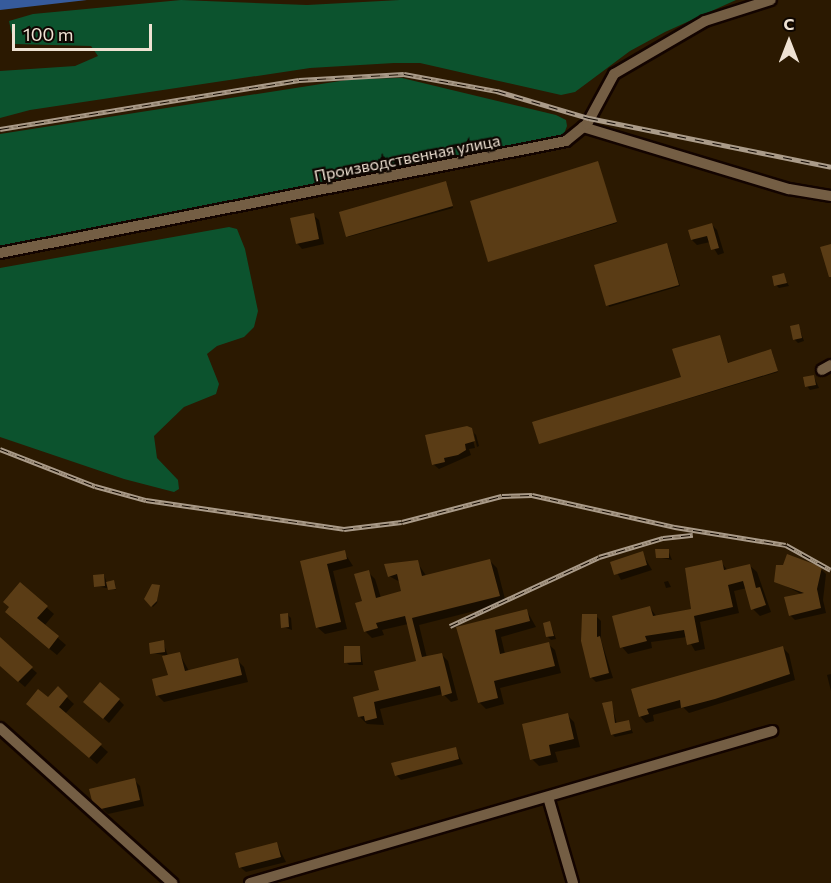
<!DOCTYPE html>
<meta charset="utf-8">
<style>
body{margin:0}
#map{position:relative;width:831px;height:883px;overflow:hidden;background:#2b1901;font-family:Commissioner,sans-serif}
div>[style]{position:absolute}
.forest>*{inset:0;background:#0c532e}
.water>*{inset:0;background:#365b9c}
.shadow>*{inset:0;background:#0007}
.building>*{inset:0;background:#5a3c15}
.roads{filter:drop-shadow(2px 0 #130400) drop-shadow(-2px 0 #130400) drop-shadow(0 2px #130400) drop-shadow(0 -2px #130400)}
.minor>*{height:10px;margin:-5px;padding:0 5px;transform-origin:5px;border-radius:5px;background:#745e44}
.rail>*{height:5px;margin-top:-2.5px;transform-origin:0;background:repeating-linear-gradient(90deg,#0e0601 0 9px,#aa9b89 0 18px);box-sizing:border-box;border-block:2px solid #aa9b89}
span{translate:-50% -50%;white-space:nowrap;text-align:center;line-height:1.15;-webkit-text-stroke:4.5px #0e0601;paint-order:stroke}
.street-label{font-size:16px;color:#efe2d3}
.north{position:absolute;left:759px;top:12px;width:60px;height:60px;-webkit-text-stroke:4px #0e0601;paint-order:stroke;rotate:0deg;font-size:16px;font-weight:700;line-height:24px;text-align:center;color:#efe2d3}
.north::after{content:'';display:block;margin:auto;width:21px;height:27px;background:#efe2d3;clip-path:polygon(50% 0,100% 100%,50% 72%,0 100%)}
.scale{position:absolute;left:12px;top:24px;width:140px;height:27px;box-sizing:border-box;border:3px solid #efe2d3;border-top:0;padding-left:8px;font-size:18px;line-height:21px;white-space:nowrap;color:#efe2d3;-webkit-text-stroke:4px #0e0601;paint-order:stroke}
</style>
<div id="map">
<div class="forest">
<i style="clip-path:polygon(181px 0,307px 5px,400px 0,736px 0,665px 32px,630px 51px,575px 92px,561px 95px,420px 63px,394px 63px,310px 68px,30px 110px,0 118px,0 71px,75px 66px,98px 56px,91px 46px,14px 44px,9px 21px,33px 14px)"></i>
<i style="clip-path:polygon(402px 78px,556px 115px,566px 120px,567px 126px,564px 134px,551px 140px,0 246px,0 134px,353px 79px)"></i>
<i style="clip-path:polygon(229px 227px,237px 229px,245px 249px,258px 311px,254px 327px,244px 337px,217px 346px,207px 354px,219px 384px,216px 394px,184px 407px,154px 436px,157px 458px,178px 480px,179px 489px,174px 492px,124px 479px,0 437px,0 268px)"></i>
</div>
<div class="water">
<i style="clip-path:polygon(0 0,87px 0,0 10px)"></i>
</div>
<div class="shadow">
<i style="clip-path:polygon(598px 163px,617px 223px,490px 261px)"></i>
<i style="clip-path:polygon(447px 184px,453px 208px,348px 237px,341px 213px)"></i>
<i style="clip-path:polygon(313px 215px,319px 220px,324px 244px,302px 249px,297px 243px)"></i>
<i style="clip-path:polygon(712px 225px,717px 230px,724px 253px,718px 255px,710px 242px,697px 245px,692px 240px)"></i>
<i style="clip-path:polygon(668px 246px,680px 286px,609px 307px,596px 266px)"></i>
<i style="clip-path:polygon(783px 275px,789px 286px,779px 288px,776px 285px)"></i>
<i style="clip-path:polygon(798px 325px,804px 341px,798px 343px,794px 339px)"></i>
<i style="clip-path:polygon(720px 338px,729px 364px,772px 352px,778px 372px,540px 443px,683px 378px)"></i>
<i style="clip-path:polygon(814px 377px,819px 388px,810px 390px,807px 386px)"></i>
<i style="clip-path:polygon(471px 431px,475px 448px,469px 449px,471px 455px,439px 469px,433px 464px)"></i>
<i style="clip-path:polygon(474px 433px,476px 435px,479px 446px,477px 447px)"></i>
<i style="clip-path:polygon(668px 550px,672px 560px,657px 557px)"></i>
<i style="clip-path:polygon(344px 552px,353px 566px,333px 571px,347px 629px,325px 634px,317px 627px,302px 562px)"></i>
<i style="clip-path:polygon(642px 553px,652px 570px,621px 580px,612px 563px)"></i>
<i style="clip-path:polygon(490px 561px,497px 568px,506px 603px,419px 625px,427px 658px,441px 654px,448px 661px,458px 700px,451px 702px,443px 694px,380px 709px,384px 725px,367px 724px,360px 717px,380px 691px,418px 662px,408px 624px,382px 630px,384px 635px,372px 638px,365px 631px,368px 572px,375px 579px,381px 598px,403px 592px,400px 582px,389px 576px,417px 562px,427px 577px)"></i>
<i style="clip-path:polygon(721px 562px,728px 571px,750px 566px,757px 572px,771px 612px,760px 616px,753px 609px,747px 588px,734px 591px,739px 613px,700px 622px,705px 649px,695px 651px,687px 637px,651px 642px,652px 648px,628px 654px,622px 647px,650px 608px,657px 617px,692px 610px)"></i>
<i style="clip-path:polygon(821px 569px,826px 574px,823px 600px,826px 613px,795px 620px,790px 615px,803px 595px,776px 581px)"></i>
<i style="clip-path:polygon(104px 575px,107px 583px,115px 583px,116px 590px,96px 586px)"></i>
<i style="clip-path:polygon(668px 581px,671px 587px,666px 588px,664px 582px)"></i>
<i style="clip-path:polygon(159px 587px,157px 603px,153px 607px,146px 599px)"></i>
<i style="clip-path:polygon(46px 607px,54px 614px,44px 626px,66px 645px,57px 655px,14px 620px)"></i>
<i style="clip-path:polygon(527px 611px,536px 627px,501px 637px,505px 654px,548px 644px,555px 650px,561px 673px,500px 688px,504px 704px,486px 709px,479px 702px,457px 628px)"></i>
<i style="clip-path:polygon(287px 614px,291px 618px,292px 630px,283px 627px)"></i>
<i style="clip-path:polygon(596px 616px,601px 621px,601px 640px,613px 678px,596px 682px,591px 677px)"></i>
<i style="clip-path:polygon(550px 623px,556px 639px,551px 640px,548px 637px)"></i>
<i style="clip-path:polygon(0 641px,37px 673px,25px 687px,0 665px)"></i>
<i style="clip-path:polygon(163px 642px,168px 656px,179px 653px,189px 671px,237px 660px,244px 667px,248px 682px,164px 702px,157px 695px,169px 676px,164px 655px,152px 653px)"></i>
<i style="clip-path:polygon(360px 647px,363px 665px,349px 665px,346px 662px)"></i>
<i style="clip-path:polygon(783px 648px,789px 654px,795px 680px,689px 713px,683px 707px,653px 715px,654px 721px,646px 723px,640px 716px,633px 690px)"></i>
<i style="clip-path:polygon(831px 674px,831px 691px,827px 675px)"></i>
<i style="clip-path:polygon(58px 689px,74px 704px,65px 714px,108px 752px,97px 764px,35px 711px)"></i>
<i style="clip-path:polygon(119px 700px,124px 705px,109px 723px,90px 707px)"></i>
<i style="clip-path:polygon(611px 703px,617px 724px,628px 721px,633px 733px,615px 737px,612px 734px)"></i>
<i style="clip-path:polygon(567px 715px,574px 722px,580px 747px,555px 752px,558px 762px,539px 766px,532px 759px)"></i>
<i style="clip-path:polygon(455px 748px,463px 764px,401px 780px,396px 775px)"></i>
<i style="clip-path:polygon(134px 780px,140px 786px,144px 806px,108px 814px,93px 800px)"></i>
<i style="clip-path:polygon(277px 844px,286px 862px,246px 872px,240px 867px)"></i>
</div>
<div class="building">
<i style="clip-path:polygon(598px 161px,617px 222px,488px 262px,470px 201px)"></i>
<i style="clip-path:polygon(446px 181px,453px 206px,346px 237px,339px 212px)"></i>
<i style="clip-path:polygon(314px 213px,319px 239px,296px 244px,290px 218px)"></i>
<i style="clip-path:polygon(712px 223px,719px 248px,711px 250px,707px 236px,691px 240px,688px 230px)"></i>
<i style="clip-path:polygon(667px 243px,679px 285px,606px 306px,594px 265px)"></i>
<i style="clip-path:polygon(831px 244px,831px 277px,829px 277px,820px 247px)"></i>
<i style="clip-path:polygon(784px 273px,787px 283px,774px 286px,772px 276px)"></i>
<i style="clip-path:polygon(799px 324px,802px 338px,793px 340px,790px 326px)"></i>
<i style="clip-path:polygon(720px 335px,728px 363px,771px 349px,778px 371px,539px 444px,532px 422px,681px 377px,672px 349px)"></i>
<i style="clip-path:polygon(814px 375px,816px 385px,805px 387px,803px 377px)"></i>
<i style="clip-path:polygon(467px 426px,472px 428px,475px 441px,465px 444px,466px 450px,458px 455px,444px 458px,445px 462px,432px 465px,425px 435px)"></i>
<i style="clip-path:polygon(655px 549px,669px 549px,669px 558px,656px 558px)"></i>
<i style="clip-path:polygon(345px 550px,347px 559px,327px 564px,341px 622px,316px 628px,300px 561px)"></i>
<i style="clip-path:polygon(643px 551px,647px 565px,614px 575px,610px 562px)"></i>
<i style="clip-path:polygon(787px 554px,822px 567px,817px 589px,821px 608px,789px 616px,784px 597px,804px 593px,774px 582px,776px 565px,783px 565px)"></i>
<i style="clip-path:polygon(490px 559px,500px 596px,412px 618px,422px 657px,442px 653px,452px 693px,442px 696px,440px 686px,374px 702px,377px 718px,365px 721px,364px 716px,358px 717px,353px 697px,379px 690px,374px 671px,416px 661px,405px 616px,376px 623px,378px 628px,364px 632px,355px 603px,362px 601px,354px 574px,369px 570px,376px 598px,401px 591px,397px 574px,388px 577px,384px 564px,418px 560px,422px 576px)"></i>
<i style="clip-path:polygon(722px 560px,724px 570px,750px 564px,756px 588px,760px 587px,766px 605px,751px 610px,743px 581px,728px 585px,733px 607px,694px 616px,699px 642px,687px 645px,684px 630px,645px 636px,647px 641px,620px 648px,612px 616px,650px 606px,653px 616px,691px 609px,685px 568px)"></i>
<i style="clip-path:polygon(104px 574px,105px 586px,94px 587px,93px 575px)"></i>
<i style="clip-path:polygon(114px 580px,116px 589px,108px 590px,106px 582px)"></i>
<i style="clip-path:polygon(20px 582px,48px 606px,37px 618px,59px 636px,49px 649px,5px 612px,9px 607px,3px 602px)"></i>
<i style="clip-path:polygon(152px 584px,160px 585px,157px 601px,151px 607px,144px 599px)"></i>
<i style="clip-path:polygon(527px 609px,530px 621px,495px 630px,500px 654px,549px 642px,555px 666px,494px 681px,498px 698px,478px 703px,456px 627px)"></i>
<i style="clip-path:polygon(288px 613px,289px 627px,281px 628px,280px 614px)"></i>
<i style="clip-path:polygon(582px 614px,597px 614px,597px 637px,600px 636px,609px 673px,590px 678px,581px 641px)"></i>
<i style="clip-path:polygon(550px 621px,554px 636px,546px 637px,543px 623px)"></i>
<i style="clip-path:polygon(0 637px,33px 667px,18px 682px,0 666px)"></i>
<i style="clip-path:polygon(164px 640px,165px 652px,150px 654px,149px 643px)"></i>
<i style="clip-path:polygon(344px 646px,360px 646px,361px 662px,344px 663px)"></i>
<i style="clip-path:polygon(783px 646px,790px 674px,715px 699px,681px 708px,680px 700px,647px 709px,649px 714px,639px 717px,631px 689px)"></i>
<i style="clip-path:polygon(180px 652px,185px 671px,238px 658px,242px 675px,156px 696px,152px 679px,168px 675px,162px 656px)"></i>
<i style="clip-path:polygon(100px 682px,120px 699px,103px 719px,83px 702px)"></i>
<i style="clip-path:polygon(58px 686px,68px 696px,59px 707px,102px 744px,89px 758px,26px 704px,38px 689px,48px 697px)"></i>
<i style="clip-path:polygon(612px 701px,615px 723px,629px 720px,631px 730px,611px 735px,602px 703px)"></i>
<i style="clip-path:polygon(568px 713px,574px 739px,549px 745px,551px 755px,530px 760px,522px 724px)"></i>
<i style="clip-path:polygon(456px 747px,459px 759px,395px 776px,391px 763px)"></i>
<i style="clip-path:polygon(135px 778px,140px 800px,101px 809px,92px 801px,89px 789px)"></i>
<i style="clip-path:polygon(277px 842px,281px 857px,239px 868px,235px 853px)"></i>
</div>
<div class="roads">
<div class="minor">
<i style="left:583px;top:127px;width:215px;rotate:16.8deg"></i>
<i style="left:789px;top:189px;width:43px;rotate:9.5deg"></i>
<i style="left:0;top:253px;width:577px;rotate:-11.19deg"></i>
<i style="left:566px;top:141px;width:27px;rotate:-39deg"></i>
<i style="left:587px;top:124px;width:57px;rotate:-61.6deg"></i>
<i style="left:614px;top:74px;width:105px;rotate:-30.2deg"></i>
<i style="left:705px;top:21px;width:69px;rotate:-17.7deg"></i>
<i style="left:822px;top:370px;width:10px;rotate:-29deg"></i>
<i style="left:0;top:728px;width:232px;rotate:42deg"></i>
<i style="left:548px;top:797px;width:90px;rotate:73.8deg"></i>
<i style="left:250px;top:883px;width:544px;rotate:-16.23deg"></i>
</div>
</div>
<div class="rail">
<i style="left:0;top:129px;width:303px;rotate:-9.3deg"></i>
<i style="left:299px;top:80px;width:105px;rotate:-3.3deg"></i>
<i style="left:404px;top:74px;width:95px;rotate:10.4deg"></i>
<i style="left:497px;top:91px;width:96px;rotate:16.4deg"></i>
<i style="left:589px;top:118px;width:247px;rotate:11.4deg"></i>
<i style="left:0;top:449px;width:102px;rotate:21.3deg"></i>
<i style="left:95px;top:486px;width:53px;rotate:15.4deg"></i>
<i style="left:146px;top:500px;width:200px;rotate:8.3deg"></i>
<i style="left:344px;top:529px;width:58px;rotate:-6.9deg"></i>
<i style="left:402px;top:522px;width:103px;rotate:-14.6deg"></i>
<i style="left:502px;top:496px;width:30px;rotate:-2deg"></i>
<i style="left:532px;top:495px;width:147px;rotate:12.6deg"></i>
<i style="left:675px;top:527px;width:112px;rotate:9.2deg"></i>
<i style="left:786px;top:545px;width:51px;rotate:29.1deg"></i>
<i style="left:450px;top:626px;width:164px;rotate:-24.8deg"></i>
<i style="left:599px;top:557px;width:67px;rotate:-16.5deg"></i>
<i style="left:663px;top:538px;width:30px;rotate:-6deg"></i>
</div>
<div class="street-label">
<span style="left:407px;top:158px;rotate:-11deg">Производственная улица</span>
</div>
<div class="north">С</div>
<div class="scale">100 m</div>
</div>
